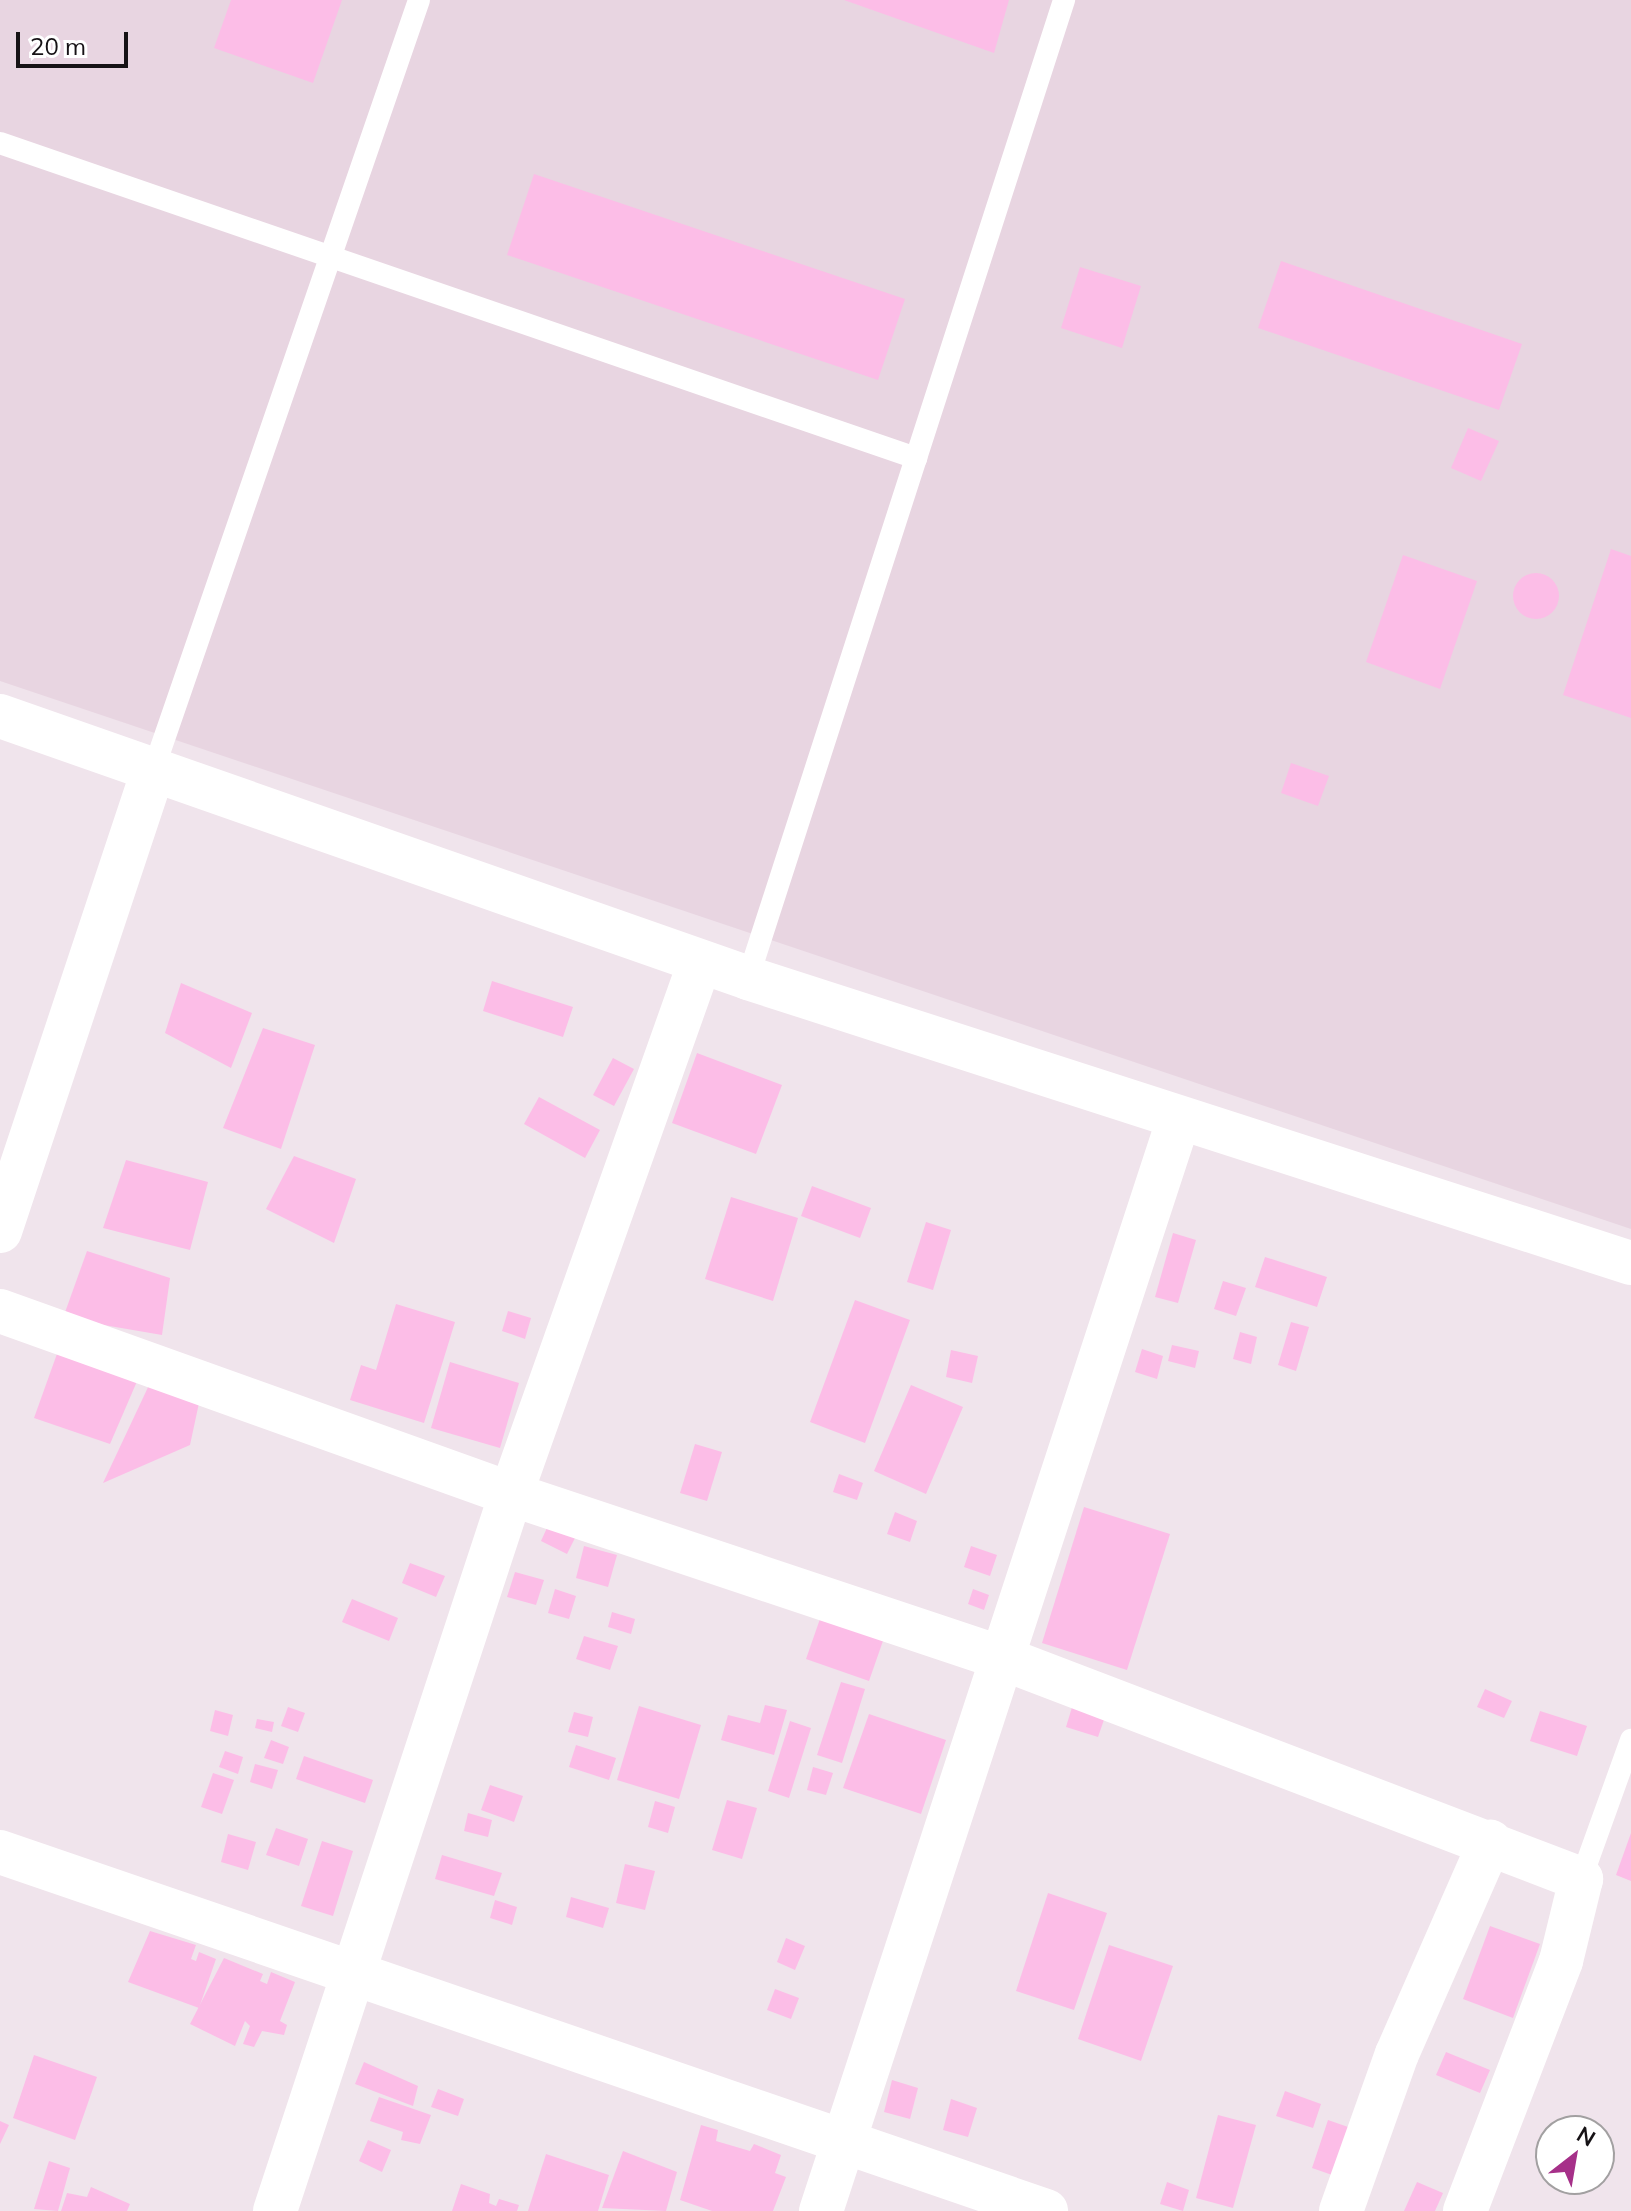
<!DOCTYPE html>
<style>
body{margin:0}
#map{position:relative;width:1631px;height:2211px;overflow:hidden;background:#f0e4ec;font-family:Mulish,sans-serif}
div>[style]{position:absolute}
.built>*{inset:0;background:#e8d5e1}
.building>*{inset:0;background:#fcbde7}
.round{border-radius:50%}
.lane>*{height:22px;margin:-11px;padding:0 11px;transform-origin:11px;border-radius:11px;background:#fff}
.street>*{height:44px;margin:-22px;padding:0 22px;transform-origin:22px;border-radius:22px;background:#fff}
.secondary>*{height:44px;margin:-22px;padding:0 22px;transform-origin:22px;border-radius:22px;background:#fff}
span{translate:-50% -50%;white-space:nowrap;text-align:center;line-height:1.15;-webkit-text-stroke:6px #fff;paint-order:stroke}
.north{position:absolute;left:1535px;top:2115px;width:80px;height:80px;box-sizing:border-box;background:#fff;border:2px solid #a2a0a1;border-radius:50%;rotate:31deg;font-size:22px;font-weight:700;line-height:32px;text-align:center;color:#161215}
.north::after{content:'';display:block;margin:auto;width:28px;height:36px;background:#a63089;clip-path:polygon(50% 0,100% 100%,50% 72%,0 100%)}
.scale{position:absolute;left:16px;top:32px;width:112px;height:36px;box-sizing:border-box;border:4px solid #161215;border-top:0;padding-left:10px;font-size:24px;line-height:28px;white-space:nowrap;color:#161215;-webkit-text-stroke:6px #fff;paint-order:stroke}
</style>
<div id="map">
<div class="built">
<i style="clip-path:polygon(0 0,1631px 0,1631px 1229px,0 681px)"></i>
</div>
<div class="building">
<i style="clip-path:polygon(231px 0,342px 0,313px 83px,214px 48px)"></i>
<i style="clip-path:polygon(844px 0,1009px 0,994px 53px)"></i>
<i style="clip-path:polygon(534px 174px,905px 299px,878px 380px,507px 255px)"></i>
<i style="clip-path:polygon(1281px 261px,1522px 344px,1499px 410px,1258px 328px)"></i>
<i style="clip-path:polygon(1080px 267px,1141px 286px,1122px 348px,1061px 328px)"></i>
<i style="clip-path:polygon(1468px 428px,1499px 441px,1481px 481px,1451px 468px)"></i>
<i style="clip-path:polygon(1611px 549px,1631px 556px,1631px 718px,1563px 695px)"></i>
<i style="clip-path:polygon(1403px 555px,1477px 581px,1440px 689px,1366px 662px)"></i>
<i class="round" style="left:1513px;top:573px;width:46px;height:46px"></i>
<i style="clip-path:polygon(1291px 763px,1329px 776px,1318px 806px,1281px 793px)"></i>
<i style="clip-path:polygon(492px 981px,573px 1007px,563px 1037px,483px 1011px)"></i>
<i style="clip-path:polygon(181px 983px,252px 1013px,231px 1068px,165px 1033px)"></i>
<i style="clip-path:polygon(263px 1028px,315px 1045px,281px 1149px,223px 1128px)"></i>
<i style="clip-path:polygon(697px 1053px,782px 1085px,756px 1154px,672px 1123px)"></i>
<i style="clip-path:polygon(613px 1058px,634px 1069px,614px 1106px,593px 1095px)"></i>
<i style="clip-path:polygon(539px 1097px,600px 1130px,585px 1158px,524px 1124px)"></i>
<i style="clip-path:polygon(294px 1156px,356px 1179px,334px 1243px,266px 1209px)"></i>
<i style="clip-path:polygon(126px 1160px,208px 1182px,190px 1250px,103px 1228px)"></i>
<i style="clip-path:polygon(812px 1186px,871px 1208px,860px 1238px,801px 1216px)"></i>
<i style="clip-path:polygon(731px 1197px,798px 1218px,773px 1301px,705px 1279px)"></i>
<i style="clip-path:polygon(926px 1222px,951px 1230px,933px 1290px,907px 1282px)"></i>
<i style="clip-path:polygon(1173px 1233px,1196px 1240px,1178px 1303px,1155px 1297px)"></i>
<i style="clip-path:polygon(87px 1251px,170px 1278px,162px 1335px,63px 1318px)"></i>
<i style="clip-path:polygon(1265px 1257px,1327px 1277px,1317px 1307px,1255px 1287px)"></i>
<i style="clip-path:polygon(1223px 1281px,1246px 1288px,1236px 1316px,1214px 1309px)"></i>
<i style="clip-path:polygon(855px 1300px,910px 1320px,865px 1443px,810px 1422px)"></i>
<i style="clip-path:polygon(396px 1304px,455px 1322px,424px 1423px,350px 1400px,361px 1365px,376px 1370px)"></i>
<i style="clip-path:polygon(508px 1311px,531px 1318px,525px 1339px,502px 1331px)"></i>
<i style="clip-path:polygon(1291px 1322px,1309px 1327px,1296px 1371px,1278px 1365px)"></i>
<i style="clip-path:polygon(1240px 1332px,1257px 1337px,1251px 1364px,1233px 1359px)"></i>
<i style="clip-path:polygon(1172px 1345px,1199px 1351px,1195px 1368px,1168px 1361px)"></i>
<i style="clip-path:polygon(1142px 1349px,1163px 1356px,1157px 1379px,1135px 1372px)"></i>
<i style="clip-path:polygon(951px 1350px,978px 1356px,972px 1383px,946px 1377px)"></i>
<i style="clip-path:polygon(58px 1351px,138px 1379px,110px 1444px,34px 1418px)"></i>
<i style="clip-path:polygon(450px 1362px,519px 1383px,500px 1448px,431px 1428px)"></i>
<i style="clip-path:polygon(150px 1383px,199px 1403px,190px 1445px,103px 1483px)"></i>
<i style="clip-path:polygon(911px 1385px,963px 1407px,926px 1494px,874px 1471px)"></i>
<i style="clip-path:polygon(695px 1444px,722px 1452px,707px 1501px,680px 1493px)"></i>
<i style="clip-path:polygon(839px 1474px,863px 1483px,857px 1500px,833px 1492px)"></i>
<i style="clip-path:polygon(1084px 1507px,1170px 1534px,1127px 1670px,1042px 1643px)"></i>
<i style="clip-path:polygon(895px 1512px,917px 1521px,910px 1542px,887px 1534px)"></i>
<i style="clip-path:polygon(551px 1519px,578px 1532px,567px 1554px,541px 1541px)"></i>
<i style="clip-path:polygon(584px 1546px,617px 1555px,608px 1587px,576px 1578px)"></i>
<i style="clip-path:polygon(971px 1546px,997px 1555px,990px 1576px,964px 1567px)"></i>
<i style="clip-path:polygon(410px 1563px,445px 1576px,436px 1597px,402px 1583px)"></i>
<i style="clip-path:polygon(515px 1572px,544px 1580px,536px 1605px,507px 1597px)"></i>
<i style="clip-path:polygon(555px 1589px,576px 1596px,569px 1619px,548px 1613px)"></i>
<i style="clip-path:polygon(973px 1589px,989px 1595px,984px 1610px,968px 1604px)"></i>
<i style="clip-path:polygon(352px 1599px,398px 1618px,389px 1641px,342px 1622px)"></i>
<i style="clip-path:polygon(612px 1612px,635px 1619px,631px 1634px,608px 1627px)"></i>
<i style="clip-path:polygon(821px 1616px,884px 1638px,869px 1681px,806px 1659px)"></i>
<i style="clip-path:polygon(584px 1636px,618px 1646px,610px 1670px,576px 1659px)"></i>
<i style="clip-path:polygon(841px 1682px,865px 1689px,842px 1763px,817px 1755px)"></i>
<i style="clip-path:polygon(1485px 1689px,1512px 1701px,1504px 1718px,1477px 1707px)"></i>
<i style="clip-path:polygon(1073px 1704px,1106px 1714px,1098px 1737px,1066px 1727px)"></i>
<i style="clip-path:polygon(765px 1705px,787px 1710px,774px 1755px,721px 1740px,728px 1715px,760px 1723px)"></i>
<i style="clip-path:polygon(639px 1706px,701px 1725px,679px 1799px,617px 1780px)"></i>
<i style="clip-path:polygon(288px 1707px,305px 1713px,298px 1732px,281px 1726px)"></i>
<i style="clip-path:polygon(215px 1710px,233px 1715px,228px 1736px,210px 1731px)"></i>
<i style="clip-path:polygon(1540px 1711px,1587px 1726px,1577px 1756px,1530px 1741px)"></i>
<i style="clip-path:polygon(574px 1712px,593px 1717px,588px 1737px,568px 1732px)"></i>
<i style="clip-path:polygon(869px 1714px,946px 1740px,921px 1814px,843px 1788px)"></i>
<i style="clip-path:polygon(257px 1719px,274px 1722px,272px 1732px,255px 1728px)"></i>
<i style="clip-path:polygon(790px 1721px,811px 1728px,789px 1798px,768px 1791px)"></i>
<i style="clip-path:polygon(271px 1740px,289px 1747px,283px 1764px,264px 1758px)"></i>
<i style="clip-path:polygon(576px 1745px,616px 1758px,609px 1780px,569px 1767px)"></i>
<i style="clip-path:polygon(225px 1751px,243px 1757px,238px 1774px,219px 1767px)"></i>
<i style="clip-path:polygon(304px 1756px,373px 1780px,365px 1803px,296px 1779px)"></i>
<i style="clip-path:polygon(255px 1764px,278px 1770px,272px 1789px,250px 1782px)"></i>
<i style="clip-path:polygon(813px 1767px,833px 1773px,826px 1795px,807px 1790px)"></i>
<i style="clip-path:polygon(213px 1773px,234px 1780px,222px 1814px,201px 1807px)"></i>
<i style="clip-path:polygon(490px 1785px,523px 1796px,514px 1822px,481px 1810px)"></i>
<i style="clip-path:polygon(727px 1800px,757px 1808px,742px 1859px,712px 1850px)"></i>
<i style="clip-path:polygon(655px 1801px,675px 1807px,668px 1833px,648px 1827px)"></i>
<i style="clip-path:polygon(468px 1813px,492px 1820px,488px 1837px,464px 1831px)"></i>
<i style="clip-path:polygon(276px 1828px,308px 1839px,299px 1866px,266px 1855px)"></i>
<i style="clip-path:polygon(1631px 1833px,1631px 1881px,1616px 1875px)"></i>
<i style="clip-path:polygon(228px 1834px,256px 1842px,248px 1870px,221px 1862px)"></i>
<i style="clip-path:polygon(322px 1841px,353px 1851px,333px 1916px,301px 1906px)"></i>
<i style="clip-path:polygon(442px 1855px,502px 1873px,494px 1896px,435px 1879px)"></i>
<i style="clip-path:polygon(625px 1864px,655px 1871px,645px 1910px,616px 1903px)"></i>
<i style="clip-path:polygon(1048px 1893px,1107px 1913px,1074px 2010px,1016px 1991px)"></i>
<i style="clip-path:polygon(571px 1897px,609px 1908px,603px 1928px,566px 1917px)"></i>
<i style="clip-path:polygon(495px 1900px,517px 1907px,512px 1925px,490px 1918px)"></i>
<i style="clip-path:polygon(1490px 1926px,1540px 1944px,1513px 2018px,1463px 1999px)"></i>
<i style="clip-path:polygon(150px 1931px,196px 1945px,191px 1959px,196px 1961px,199px 1952px,216px 1959px,199px 2008px,128px 1982px)"></i>
<i style="clip-path:polygon(786px 1938px,805px 1946px,795px 1970px,777px 1962px)"></i>
<i style="clip-path:polygon(1109px 1945px,1173px 1966px,1141px 2061px,1078px 2039px)"></i>
<i style="clip-path:polygon(224px 1958px,263px 1974px,260px 1981px,267px 1984px,271px 1972px,295px 1982px,280px 2021px,287px 2025px,284px 2035px,262px 2031px,254px 2047px,243px 2044px,250px 2026px,245px 2021px,235px 2046px,190px 2024px)"></i>
<i style="clip-path:polygon(775px 1989px,799px 1998px,791px 2019px,767px 2010px)"></i>
<i style="clip-path:polygon(1446px 2052px,1490px 2070px,1480px 2093px,1436px 2075px)"></i>
<i style="clip-path:polygon(34px 2055px,97px 2077px,75px 2140px,13px 2118px)"></i>
<i style="clip-path:polygon(364px 2062px,418px 2086px,413px 2106px,355px 2084px)"></i>
<i style="clip-path:polygon(892px 2080px,918px 2088px,910px 2119px,884px 2112px)"></i>
<i style="clip-path:polygon(438px 2089px,464px 2099px,458px 2116px,431px 2107px)"></i>
<i style="clip-path:polygon(1285px 2091px,1321px 2104px,1313px 2128px,1276px 2116px)"></i>
<i style="clip-path:polygon(379px 2097px,431px 2115px,420px 2144px,401px 2140px,403px 2132px,370px 2121px)"></i>
<i style="clip-path:polygon(951px 2099px,977px 2108px,968px 2137px,943px 2130px)"></i>
<i style="clip-path:polygon(1218px 2115px,1256px 2125px,1233px 2208px,1196px 2198px)"></i>
<i style="clip-path:polygon(1328px 2120px,1351px 2128px,1335px 2176px,1312px 2168px)"></i>
<i style="clip-path:polygon(0 2121px,9px 2125px,0 2144px)"></i>
<i style="clip-path:polygon(701px 2125px,718px 2130px,716px 2141px,750px 2151px,754px 2144px,781px 2155px,775px 2173px,786px 2177px,773px 2211px,712px 2211px,680px 2200px)"></i>
<i style="clip-path:polygon(368px 2140px,391px 2150px,382px 2172px,359px 2161px)"></i>
<i style="clip-path:polygon(623px 2151px,677px 2172px,666px 2211px,602px 2208px)"></i>
<i style="clip-path:polygon(546px 2154px,609px 2175px,598px 2211px,528px 2211px)"></i>
<i style="clip-path:polygon(49px 2161px,70px 2168px,58px 2211px,34px 2209px)"></i>
<i style="clip-path:polygon(1167px 2182px,1189px 2190px,1183px 2211px,1160px 2204px)"></i>
<i style="clip-path:polygon(1417px 2182px,1443px 2193px,1435px 2211px,1404px 2211px)"></i>
<i style="clip-path:polygon(461px 2184px,490px 2194px,489px 2203px,496px 2206px,499px 2199px,519px 2205px,517px 2211px,452px 2211px)"></i>
<i style="clip-path:polygon(91px 2187px,130px 2204px,127px 2211px,61px 2211px,67px 2193px,87px 2197px)"></i>
</div>
<div class="lane">
<i style="left:0;top:143px;width:969px;rotate:18.98deg"></i>
<i style="left:154px;top:768px;width:812px;rotate:-70.96deg"></i>
<i style="left:748px;top:978px;width:1028px;rotate:-72.09deg"></i>
<i style="left:1581px;top:1879px;width:148px;rotate:-70.2deg"></i>
</div>
<div class="street">
<i style="left:0;top:1231px;width:488px;rotate:-71.6deg"></i>
<i style="left:0;top:1311px;width:543px;rotate:19.7deg"></i>
<i style="left:511px;top:1494px;width:518px;rotate:18.47deg"></i>
<i style="left:1002px;top:1658px;width:620px;rotate:20.89deg"></i>
<i style="left:1581px;top:1879px;width:84px;rotate:103.7deg"></i>
<i style="left:1561px;top:1961px;width:268px;rotate:111deg"></i>
<i style="left:0;top:1852px;width:1106px;rotate:18.94deg"></i>
<i style="left:275px;top:2211px;width:755px;rotate:-71.78deg"></i>
<i style="left:511px;top:1494px;width:565px;rotate:-70.44deg"></i>
<i style="left:821px;top:2211px;width:1150px;rotate:-71.86deg"></i>
<i style="left:1341px;top:2211px;width:167px;rotate:-70.4deg"></i>
<i style="left:1397px;top:2054px;width:232px;rotate:-66.3deg"></i>
</div>
<div class="secondary">
<i style="left:0;top:716px;width:793px;rotate:19.3deg"></i>
<i style="left:748px;top:978px;width:928px;rotate:17.89deg"></i>
</div>
<div class="north">N</div>
<div class="scale">20 m</div>
</div>
